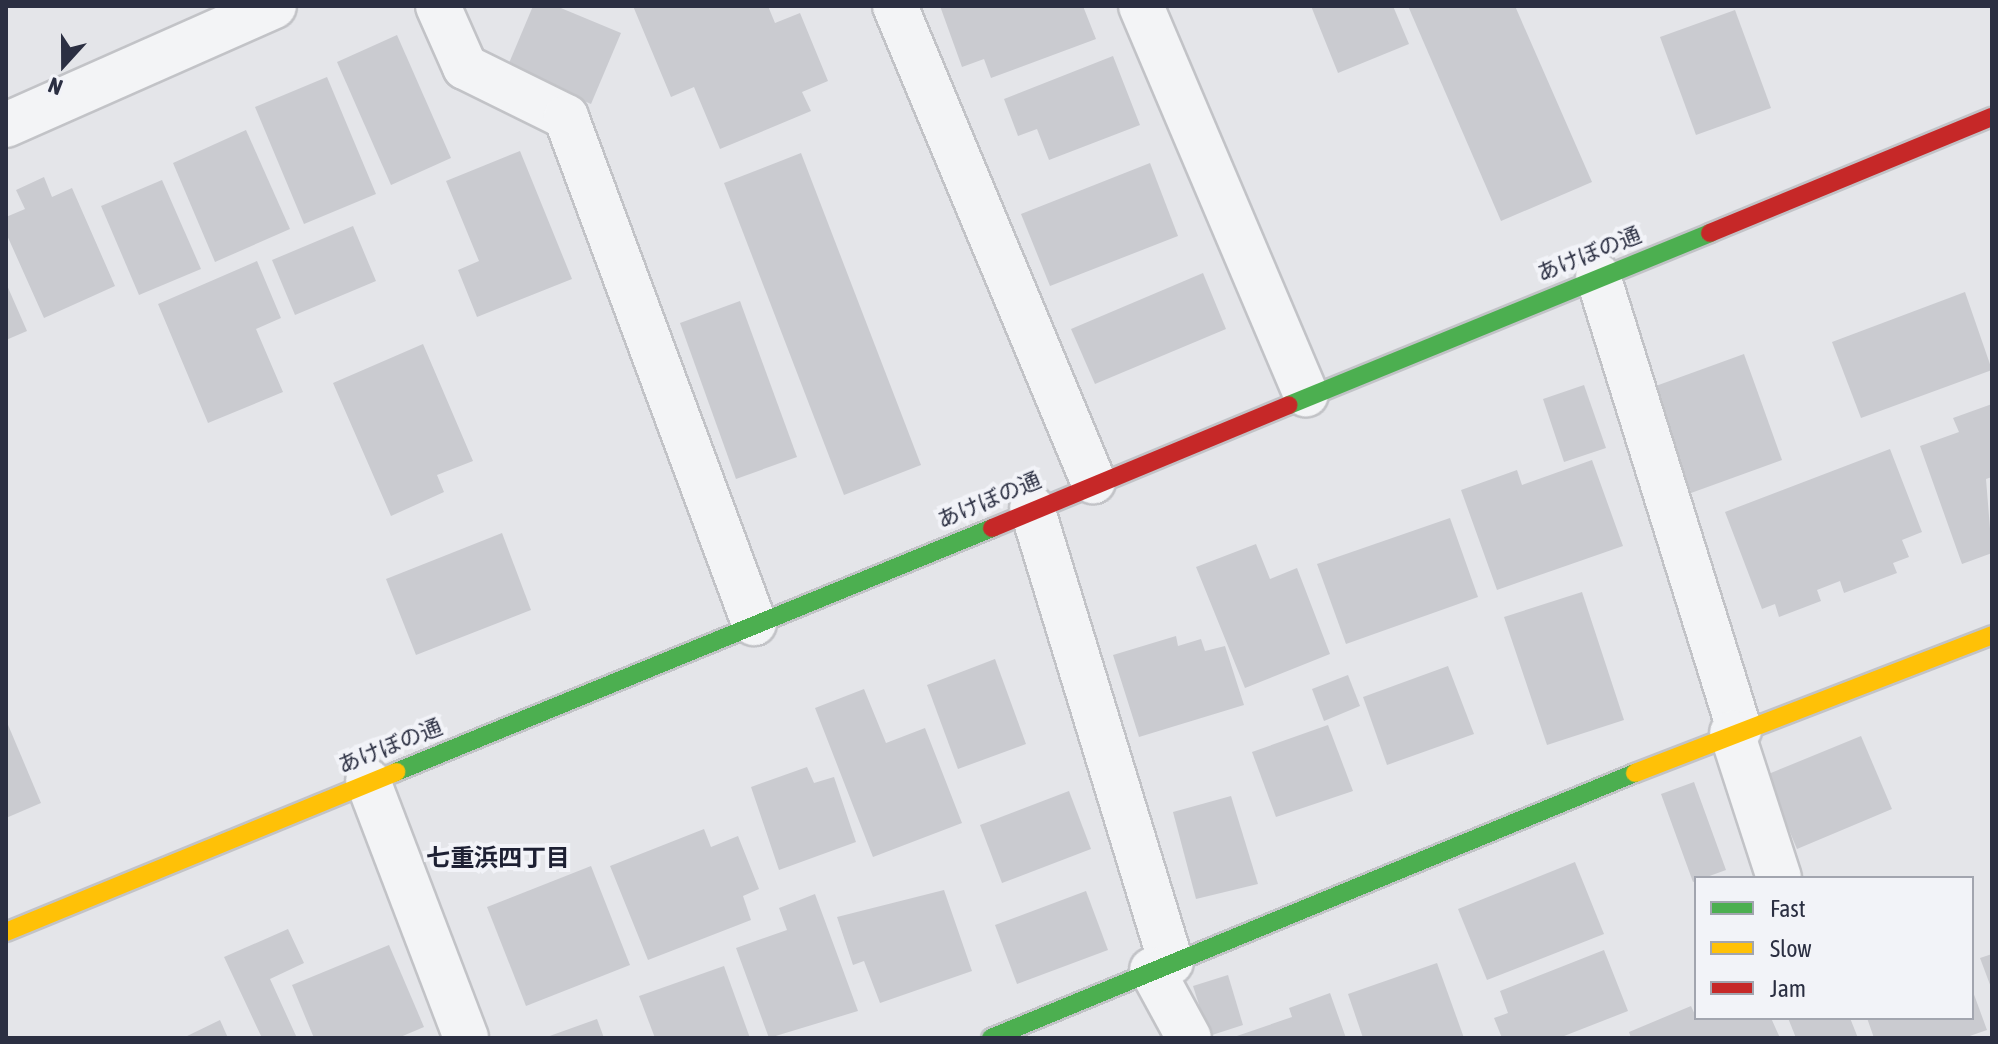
<!DOCTYPE html>
<meta charset="utf-8">
<style>
body{margin:0}
#map{position:relative;width:1998px;height:1044px;overflow:hidden;background:#e4e5e9;font-family:"Asap Condensed","Noto Sans JP",sans-serif}
div>[style]{position:absolute}
.building>*{inset:0;background:#cacbd0}
.roads{filter:drop-shadow(2px 0 #c2c3c7) drop-shadow(-2px 0 #c2c3c7) drop-shadow(0 2px #c2c3c7) drop-shadow(0 -2px #c2c3c7)}
.street>*{height:44px;margin:-22px;padding:0 22px;transform-origin:22px;border-radius:22px;background:#f3f4f6}
.fast>*{height:18px;margin:-9px;padding:0 9px;transform-origin:9px;border-radius:9px;background:#4caf50}
.slow>*{height:18px;margin:-9px;padding:0 9px;transform-origin:9px;border-radius:9px;background:#ffc107}
.jam>*{height:18px;margin:-9px;padding:0 9px;transform-origin:9px;border-radius:9px;background:#c62828}
span{translate:-50% -50%;white-space:nowrap;text-align:center;line-height:1.15;-webkit-text-stroke:8px #f2f3f8;paint-order:stroke}
.street-label{font-size:22px;color:#2b2f42}
.neighbourhood-label{font-size:24px;color:#1d2033;font-weight:700}
.frame{position:absolute;inset:0;border:8px solid #2b2f42;pointer-events:none}
.legend{position:absolute;left:1694px;top:876px;width:280px;height:144px;box-sizing:border-box;background:#f2f3f8;border:2px solid #a2a5af;margin:0;padding:10px 14px;list-style:none;font-size:24px;color:#2b2f42}
.legend li{display:flex;align-items:center;gap:16px;height:40px}
.legend b{width:40px;border:2px solid #a2a5af}
.north{position:absolute;left:24px;top:24px;width:80px;height:80px;-webkit-text-stroke:6px #f2f3f8;paint-order:stroke;rotate:201deg;font-size:22px;font-weight:700;line-height:32px;text-align:center;color:#2b2f42}
.north::after{content:'';display:block;margin:auto;width:28px;height:36px;background:#2b2f42;clip-path:polygon(50% 0,100% 100%,50% 72%,0 100%)}
</style>
<div id="map">
<div class="building">
<i style="clip-path:polygon(533px 6px,556px 6px,621px 33px,591px 104px,507px 68px)"></i>
<i style="clip-path:polygon(633px 6px,768px 6px,775px 23px,800px 13px,828px 81px,802px 92px,811px 111px,720px 149px,694px 87px,671px 97px)"></i>
<i style="clip-path:polygon(940px 6px,1083px 6px,1096px 39px,991px 78px,984px 59px,962px 67px)"></i>
<i style="clip-path:polygon(1311px 6px,1393px 6px,1409px 44px,1338px 73px)"></i>
<i style="clip-path:polygon(1408px 6px,1515px 6px,1592px 182px,1501px 221px)"></i>
<i style="clip-path:polygon(1735px 10px,1771px 108px,1696px 135px,1660px 37px)"></i>
<i style="clip-path:polygon(397px 35px,451px 158px,391px 185px,337px 62px)"></i>
<i style="clip-path:polygon(1113px 56px,1140px 125px,1049px 160px,1037px 129px,1018px 136px,1004px 99px)"></i>
<i style="clip-path:polygon(327px 77px,376px 194px,304px 224px,255px 107px)"></i>
<i style="clip-path:polygon(246px 130px,290px 229px,215px 262px,173px 163px)"></i>
<i style="clip-path:polygon(520px 151px,572px 279px,477px 317px,458px 270px,479px 261px,446px 181px)"></i>
<i style="clip-path:polygon(801px 153px,921px 465px,844px 495px,724px 183px)"></i>
<i style="clip-path:polygon(1150px 163px,1178px 236px,1050px 286px,1021px 214px)"></i>
<i style="clip-path:polygon(44px 177px,52px 197px,72px 188px,115px 286px,44px 318px,6px 233px,6px 217px,25px 209px,16px 190px)"></i>
<i style="clip-path:polygon(162px 180px,201px 269px,139px 295px,101px 206px)"></i>
<i style="clip-path:polygon(353px 226px,376px 281px,295px 315px,272px 260px)"></i>
<i style="clip-path:polygon(257px 261px,281px 318px,256px 329px,283px 392px,208px 423px,158px 304px)"></i>
<i style="clip-path:polygon(1203px 273px,1226px 329px,1095px 384px,1071px 329px)"></i>
<i style="clip-path:polygon(6px 283px,27px 331px,6px 340px)"></i>
<i style="clip-path:polygon(1965px 292px,1992px 370px,1861px 418px,1832px 342px)"></i>
<i style="clip-path:polygon(740px 301px,797px 457px,736px 479px,680px 323px)"></i>
<i style="clip-path:polygon(423px 344px,473px 461px,437px 475px,444px 492px,391px 516px,333px 383px)"></i>
<i style="clip-path:polygon(1744px 354px,1782px 460px,1691px 493px,1653px 387px)"></i>
<i style="clip-path:polygon(1584px 385px,1606px 448px,1564px 462px,1543px 399px)"></i>
<i style="clip-path:polygon(1992px 404px,1992px 477px,1986px 479px,1992px 553px,1962px 564px,1920px 446px,1959px 432px,1953px 418px)"></i>
<i style="clip-path:polygon(1890px 449px,1922px 532px,1902px 540px,1909px 557px,1893px 563px,1897px 573px,1844px 593px,1840px 581px,1817px 590px,1821px 601px,1779px 617px,1775px 604px,1762px 609px,1725px 512px)"></i>
<i style="clip-path:polygon(1592px 460px,1623px 546px,1497px 590px,1461px 490px,1517px 470px,1522px 485px)"></i>
<i style="clip-path:polygon(1450px 518px,1478px 597px,1346px 644px,1317px 564px)"></i>
<i style="clip-path:polygon(502px 533px,531px 610px,416px 655px,386px 579px)"></i>
<i style="clip-path:polygon(1256px 544px,1270px 579px,1297px 568px,1330px 654px,1245px 688px,1196px 567px)"></i>
<i style="clip-path:polygon(1582px 592px,1624px 720px,1547px 745px,1504px 617px)"></i>
<i style="clip-path:polygon(1176px 636px,1178px 646px,1201px 639px,1205px 651px,1225px 646px,1244px 705px,1139px 737px,1113px 655px)"></i>
<i style="clip-path:polygon(995px 659px,1026px 744px,958px 769px,927px 685px)"></i>
<i style="clip-path:polygon(1448px 666px,1474px 734px,1387px 765px,1363px 697px)"></i>
<i style="clip-path:polygon(1348px 675px,1360px 706px,1324px 721px,1312px 689px)"></i>
<i style="clip-path:polygon(864px 689px,886px 743px,925px 728px,962px 823px,873px 857px,815px 708px)"></i>
<i style="clip-path:polygon(6px 720px,41px 803px,6px 818px)"></i>
<i style="clip-path:polygon(1328px 725px,1353px 791px,1276px 817px,1252px 752px)"></i>
<i style="clip-path:polygon(1861px 736px,1892px 809px,1797px 849px,1766px 775px)"></i>
<i style="clip-path:polygon(807px 767px,814px 783px,834px 777px,856px 842px,779px 870px,751px 787px)"></i>
<i style="clip-path:polygon(1694px 782px,1726px 870px,1693px 882px,1661px 794px)"></i>
<i style="clip-path:polygon(1069px 791px,1091px 849px,1002px 883px,980px 825px)"></i>
<i style="clip-path:polygon(1231px 796px,1258px 884px,1196px 899px,1173px 812px)"></i>
<i style="clip-path:polygon(704px 829px,711px 847px,738px 836px,759px 889px,743px 896px,751px 920px,648px 960px,610px 866px)"></i>
<i style="clip-path:polygon(1575px 862px,1604px 934px,1487px 980px,1458px 909px)"></i>
<i style="clip-path:polygon(591px 866px,630px 965px,526px 1006px,487px 907px)"></i>
<i style="clip-path:polygon(944px 890px,972px 971px,880px 1003px,864px 961px,853px 965px,837px 917px)"></i>
<i style="clip-path:polygon(1086px 891px,1108px 950px,1017px 984px,995px 925px)"></i>
<i style="clip-path:polygon(815px 894px,858px 1011px,769px 1038px,736px 948px,787px 930px,779px 908px)"></i>
<i style="clip-path:polygon(288px 929px,304px 963px,270px 979px,297px 1038px,262px 1038px,224px 957px)"></i>
<i style="clip-path:polygon(389px 945px,424px 1027px,398px 1038px,314px 1038px,292px 985px)"></i>
<i style="clip-path:polygon(1604px 950px,1628px 1011px,1559px 1038px,1502px 1038px,1494px 1018px,1508px 1013px,1500px 991px)"></i>
<i style="clip-path:polygon(1992px 954px,1992px 990px,1980px 958px)"></i>
<i style="clip-path:polygon(1437px 963px,1464px 1038px,1363px 1038px,1348px 994px)"></i>
<i style="clip-path:polygon(724px 966px,750px 1038px,655px 1038px,639px 996px)"></i>
<i style="clip-path:polygon(1228px 975px,1243px 1025px,1209px 1036px,1193px 986px)"></i>
<i style="clip-path:polygon(1972px 989px,1987px 1030px,1964px 1038px,1874px 1038px,1867px 1018px,1972px 1018px)"></i>
<i style="clip-path:polygon(1330px 993px,1346px 1038px,1231px 1038px,1292px 1017px,1289px 1008px)"></i>
<i style="clip-path:polygon(1691px 1006px,1697px 1019px,1771px 1018px,1780px 1038px,1631px 1038px,1629px 1032px)"></i>
<i style="clip-path:polygon(1788px 1018px,1850px 1018px,1858px 1038px,1796px 1038px)"></i>
<i style="clip-path:polygon(597px 1019px,604px 1038px,544px 1038px)"></i>
<i style="clip-path:polygon(220px 1020px,228px 1038px,183px 1038px)"></i>
</div>
<div class="roads">
<div class="street">
<i style="left:438px;top:6px;width:67px;rotate:66.1deg"></i>
<i style="left:465px;top:67px;width:113px;rotate:26.3deg"></i>
<i style="left:566px;top:117px;width:540px;rotate:69.62deg"></i>
<i style="left:895px;top:6px;width:515px;rotate:67.37deg"></i>
<i style="left:1141px;top:6px;width:422px;rotate:67deg"></i>
<i style="left:6px;top:125px;width:293px;rotate:-23.9deg"></i>
<i style="left:1598px;top:276px;width:475px;rotate:72.7deg"></i>
<i style="left:1032px;top:508px;width:475px;rotate:73deg"></i>
<i style="left:1732px;top:733px;width:152px;rotate:72deg"></i>
<i style="left:368px;top:781px;width:275px;rotate:69.1deg"></i>
<i style="left:1152px;top:970px;width:77px;rotate:61.4deg"></i>
</div>
<div class="fast">
<i style="left:1289px;top:405px;width:455px;rotate:-22.2deg"></i>
<i style="left:396px;top:772px;width:644px;rotate:-22.26deg"></i>
<i style="left:991px;top:1038px;width:696px;rotate:-22.37deg"></i>
</div>
<div class="slow">
<i style="left:1635px;top:773px;width:383px;rotate:-21.1deg"></i>
<i style="left:6px;top:932px;width:422px;rotate:-22.3deg"></i>
</div>
<div class="jam">
<i style="left:1710px;top:233px;width:305px;rotate:-22.4deg"></i>
<i style="left:992px;top:528px;width:321px;rotate:-22.5deg"></i>
</div>
</div>
<div class="street-label">
<span style="left:1589px;top:254px;rotate:-22deg">あけぼの通</span>
<span style="left:989px;top:500px;rotate:-23deg">あけぼの通</span>
<span style="left:390px;top:746px;rotate:-22deg">あけぼの通</span>
</div>
<div class="neighbourhood-label">
<span style="left:498px;top:858px">七重浜四丁目</span>
</div>
<div class="frame"></div>
<ul class="legend">
<li><b style="height:10px;background:#4caf50"></b>Fast</li>
<li><b style="height:10px;background:#ffc107"></b>Slow</li>
<li><b style="height:10px;background:#c62828"></b>Jam</li>
</ul>
<div class="north">N</div>
</div>
